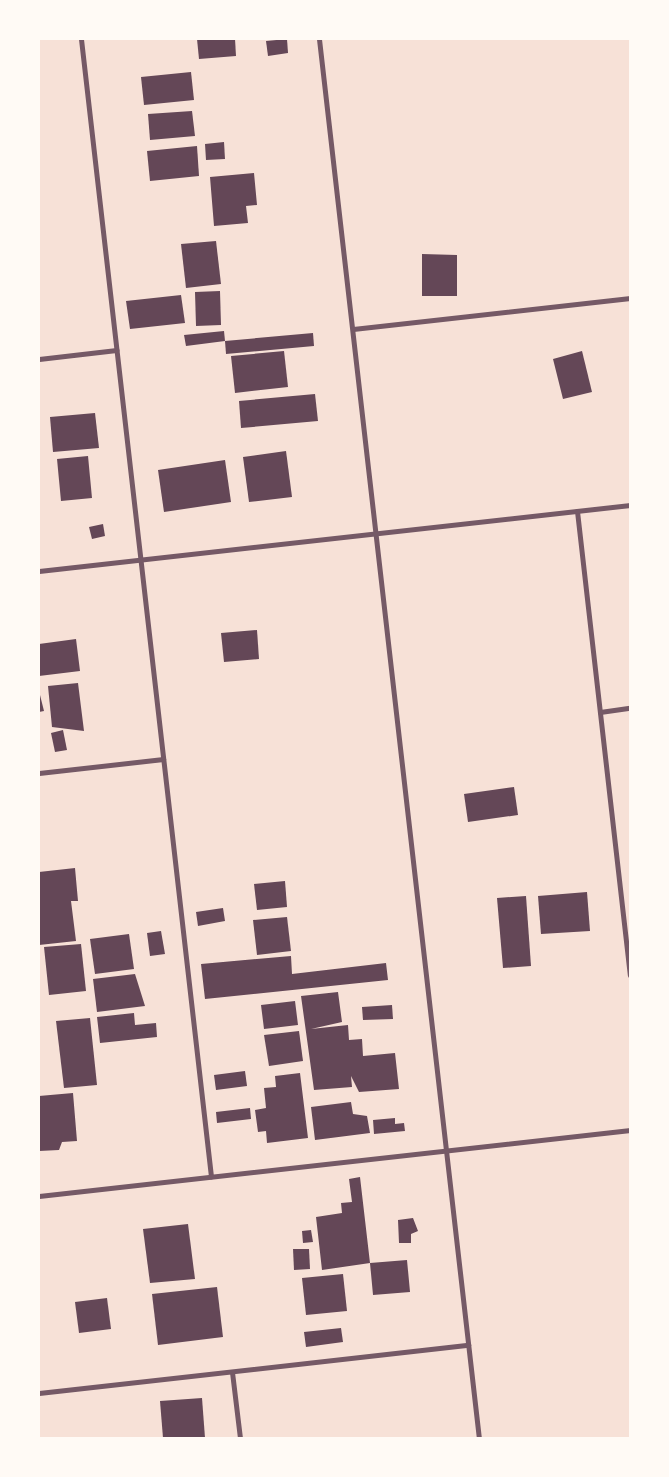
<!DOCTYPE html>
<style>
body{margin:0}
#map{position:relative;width:669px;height:1477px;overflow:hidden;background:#f7e1d7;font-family:Overpass,sans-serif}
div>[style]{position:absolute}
.building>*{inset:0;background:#644757}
.minor>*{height:5px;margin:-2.5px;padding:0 2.5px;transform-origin:2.5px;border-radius:2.5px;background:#755966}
span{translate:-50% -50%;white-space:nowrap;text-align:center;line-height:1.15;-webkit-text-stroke:4px #fffaf5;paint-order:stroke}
.frame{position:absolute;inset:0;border:40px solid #fffaf5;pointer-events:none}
</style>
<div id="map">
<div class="building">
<i style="clip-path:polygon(197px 39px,235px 39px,236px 56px,199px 59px)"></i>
<i style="clip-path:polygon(287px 39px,288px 53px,268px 56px,266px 41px)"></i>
<i style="clip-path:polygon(191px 72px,194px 100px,144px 105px,141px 77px)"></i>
<i style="clip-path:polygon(192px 111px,195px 136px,150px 140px,148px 114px)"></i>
<i style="clip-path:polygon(224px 142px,225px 159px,206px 160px,205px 144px)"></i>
<i style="clip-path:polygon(197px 146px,199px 176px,150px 181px,147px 151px)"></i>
<i style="clip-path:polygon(254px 173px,257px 205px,246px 206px,248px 223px,214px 226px,210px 177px)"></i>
<i style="clip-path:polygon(216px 241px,221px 284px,186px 288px,181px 244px)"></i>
<i style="clip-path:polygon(422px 254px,457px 255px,457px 296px,422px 296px)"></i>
<i style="clip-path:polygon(220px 291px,221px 325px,196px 326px,195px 292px)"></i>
<i style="clip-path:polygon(181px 295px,185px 323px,130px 329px,126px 301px)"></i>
<i style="clip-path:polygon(224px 331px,225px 341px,186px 346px,184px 335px)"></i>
<i style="clip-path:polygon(313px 333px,314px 346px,226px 354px,225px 341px)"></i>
<i style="clip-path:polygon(284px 351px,288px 387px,235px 393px,231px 356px)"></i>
<i style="clip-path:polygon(582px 351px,592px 392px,563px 399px,553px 359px)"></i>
<i style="clip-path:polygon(315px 394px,318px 421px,241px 428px,239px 401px)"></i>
<i style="clip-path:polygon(95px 413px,99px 448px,53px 452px,50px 417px)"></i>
<i style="clip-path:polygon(286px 451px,292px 497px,249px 502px,243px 457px)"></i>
<i style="clip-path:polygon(88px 456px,92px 498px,61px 501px,57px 459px)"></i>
<i style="clip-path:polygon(225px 460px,231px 502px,164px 512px,158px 470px)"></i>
<i style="clip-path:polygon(103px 524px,105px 536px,92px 539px,89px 527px)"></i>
<i style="clip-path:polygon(257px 630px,259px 659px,224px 662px,221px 633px)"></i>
<i style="clip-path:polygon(76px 639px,80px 671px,39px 676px,39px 644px)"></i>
<i style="clip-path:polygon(78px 683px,84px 731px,52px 727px,48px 686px)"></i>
<i style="clip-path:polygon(39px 691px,44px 711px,39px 712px)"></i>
<i style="clip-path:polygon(63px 730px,67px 750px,55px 752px,51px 733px)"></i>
<i style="clip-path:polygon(514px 787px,518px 815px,468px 822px,464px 794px)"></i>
<i style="clip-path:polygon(75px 868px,78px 901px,71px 901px,76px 941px,39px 945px,39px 872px)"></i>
<i style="clip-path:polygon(285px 881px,287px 907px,257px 910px,254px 884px)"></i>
<i style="clip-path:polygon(587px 892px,590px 931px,541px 934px,538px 896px)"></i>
<i style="clip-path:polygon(526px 896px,531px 966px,503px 968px,497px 898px)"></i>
<i style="clip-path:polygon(223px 908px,225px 921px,198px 926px,196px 912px)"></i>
<i style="clip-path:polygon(287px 917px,291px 951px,257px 955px,253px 920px)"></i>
<i style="clip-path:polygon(161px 931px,165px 954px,150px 956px,147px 933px)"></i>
<i style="clip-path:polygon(129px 934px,134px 969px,95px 974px,90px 939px)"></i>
<i style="clip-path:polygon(81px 944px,86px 991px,49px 995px,44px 947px)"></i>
<i style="clip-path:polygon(291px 956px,292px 974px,386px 963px,388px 980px,205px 999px,201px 964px)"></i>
<i style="clip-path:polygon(135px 974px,145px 1006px,97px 1012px,93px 979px)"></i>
<i style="clip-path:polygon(338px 992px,342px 1022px,311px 1029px,348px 1025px,349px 1040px,362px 1039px,363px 1056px,395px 1053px,399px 1089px,359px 1092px,351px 1076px,352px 1087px,314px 1090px,301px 996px)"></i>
<i style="clip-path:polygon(295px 1001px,298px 1025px,264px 1029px,261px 1005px)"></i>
<i style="clip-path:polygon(392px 1005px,393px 1019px,363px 1020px,362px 1007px)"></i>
<i style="clip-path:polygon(134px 1013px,135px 1025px,156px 1023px,157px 1037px,100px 1043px,97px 1017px)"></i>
<i style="clip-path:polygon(90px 1018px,97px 1085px,64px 1088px,56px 1021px)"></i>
<i style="clip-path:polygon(299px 1031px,303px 1061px,269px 1066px,264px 1035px)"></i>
<i style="clip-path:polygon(245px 1071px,247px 1086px,216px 1090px,214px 1075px)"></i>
<i style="clip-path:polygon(300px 1073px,308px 1138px,267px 1143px,266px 1131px,258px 1132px,255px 1110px,266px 1108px,264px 1088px,276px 1087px,275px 1076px)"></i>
<i style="clip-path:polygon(73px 1093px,77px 1141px,62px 1142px,59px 1150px,39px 1151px,39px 1096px)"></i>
<i style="clip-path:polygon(351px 1102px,353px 1114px,367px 1116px,370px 1133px,315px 1140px,311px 1107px)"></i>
<i style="clip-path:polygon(250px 1108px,251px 1119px,217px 1123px,216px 1112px)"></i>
<i style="clip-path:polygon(395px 1118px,395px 1124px,404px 1123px,405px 1131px,374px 1134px,373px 1120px)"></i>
<i style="clip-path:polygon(360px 1177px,370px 1263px,322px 1270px,316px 1217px,342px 1213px,341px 1203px,352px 1202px,349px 1179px)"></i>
<i style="clip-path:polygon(413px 1218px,418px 1231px,411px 1234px,411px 1243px,399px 1243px,398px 1220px)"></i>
<i style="clip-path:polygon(188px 1224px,195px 1279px,150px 1283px,143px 1229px)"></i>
<i style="clip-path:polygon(311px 1230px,313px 1242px,303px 1243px,302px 1231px)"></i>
<i style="clip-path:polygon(293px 1249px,309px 1249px,310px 1269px,294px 1270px)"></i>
<i style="clip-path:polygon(407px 1260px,410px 1292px,373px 1295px,370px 1263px)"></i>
<i style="clip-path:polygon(343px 1274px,347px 1311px,306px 1315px,302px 1278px)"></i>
<i style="clip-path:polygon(217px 1287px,223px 1337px,158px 1345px,152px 1294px)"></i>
<i style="clip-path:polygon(107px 1298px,111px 1329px,79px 1333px,75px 1302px)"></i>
<i style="clip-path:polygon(341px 1328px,343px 1342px,306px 1347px,304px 1332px)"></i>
<i style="clip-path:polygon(202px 1398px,205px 1438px,163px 1438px,160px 1401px)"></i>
</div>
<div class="minor">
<i style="left:81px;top:39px;width:1145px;rotate:83.48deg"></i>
<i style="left:319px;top:39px;width:1408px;rotate:83.48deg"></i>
<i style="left:353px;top:329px;width:279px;rotate:-6.4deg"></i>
<i style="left:39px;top:359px;width:78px;rotate:-6.7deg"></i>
<i style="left:577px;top:511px;width:467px;rotate:83.5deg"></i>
<i style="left:39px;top:571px;width:595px;rotate:-6.37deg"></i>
<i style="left:600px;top:712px;width:30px;rotate:-8deg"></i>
<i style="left:39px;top:773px;width:125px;rotate:-6.4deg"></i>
<i style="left:39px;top:1196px;width:595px;rotate:-6.37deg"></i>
<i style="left:232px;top:1372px;width:66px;rotate:83.1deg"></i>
<i style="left:39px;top:1393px;width:432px;rotate:-6.4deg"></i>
</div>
<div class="frame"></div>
</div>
